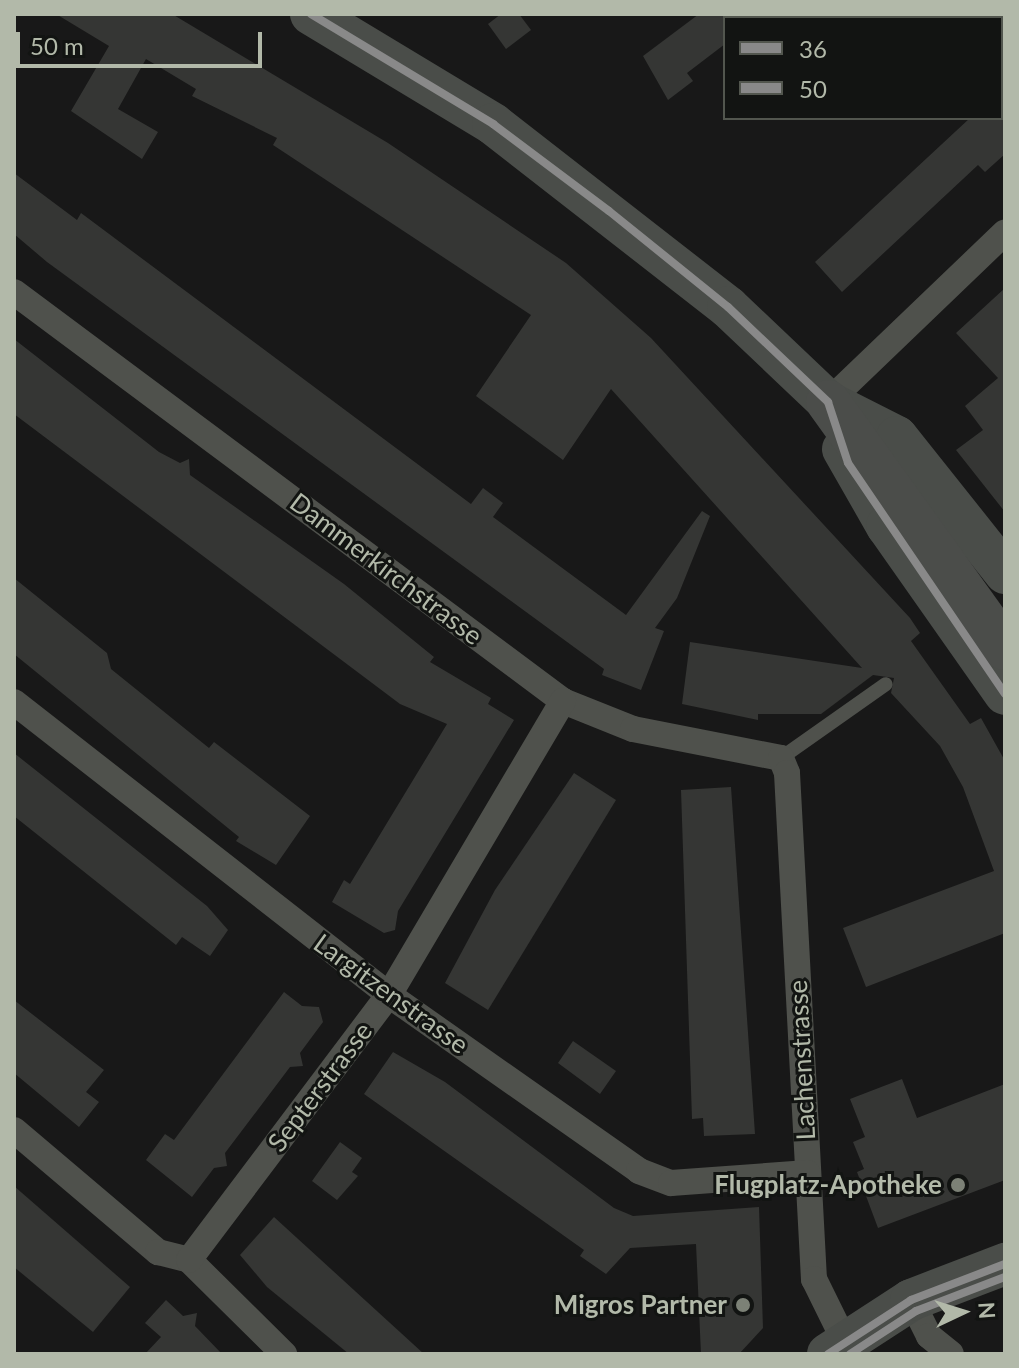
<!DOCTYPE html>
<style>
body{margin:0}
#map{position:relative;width:1019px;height:1368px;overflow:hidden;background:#181818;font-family:Lato,sans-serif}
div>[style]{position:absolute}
.building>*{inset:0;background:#353634}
.service>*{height:14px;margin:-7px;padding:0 7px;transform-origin:7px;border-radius:7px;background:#4f514c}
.minor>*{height:26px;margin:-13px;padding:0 13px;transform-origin:13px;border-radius:13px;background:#4f514c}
.primary>*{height:42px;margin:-21px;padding:0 21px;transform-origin:21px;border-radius:21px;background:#4a4d49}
.motorway>*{height:44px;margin:-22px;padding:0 22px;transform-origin:22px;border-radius:22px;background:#4b4d4a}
.bus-1>*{height:8px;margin:-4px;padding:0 4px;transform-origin:4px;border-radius:4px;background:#898989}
.bus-2>*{height:8px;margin:-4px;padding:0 4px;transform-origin:4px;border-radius:4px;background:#898989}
.dots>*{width:22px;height:22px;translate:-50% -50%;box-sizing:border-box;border:4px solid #121412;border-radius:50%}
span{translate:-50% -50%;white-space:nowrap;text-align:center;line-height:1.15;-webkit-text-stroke:6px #121412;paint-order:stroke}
.street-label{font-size:26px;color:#b2b9a9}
.poi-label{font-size:26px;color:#b2b9a9;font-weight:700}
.right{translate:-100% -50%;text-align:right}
.frame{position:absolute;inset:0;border:16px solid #b2b9a9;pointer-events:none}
.legend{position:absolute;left:723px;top:16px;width:280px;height:104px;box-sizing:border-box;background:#121412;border:2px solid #52564e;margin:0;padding:10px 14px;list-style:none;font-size:24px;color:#b2b9a9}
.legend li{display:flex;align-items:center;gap:16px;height:40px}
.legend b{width:40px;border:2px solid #52564e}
.north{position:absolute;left:923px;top:1272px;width:80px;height:80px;-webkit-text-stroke:6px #121412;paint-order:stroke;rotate:86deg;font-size:22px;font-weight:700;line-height:32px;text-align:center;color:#b2b9a9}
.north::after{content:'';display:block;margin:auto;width:28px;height:36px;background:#b2b9a9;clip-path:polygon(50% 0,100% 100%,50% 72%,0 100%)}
.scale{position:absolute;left:16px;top:32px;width:246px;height:36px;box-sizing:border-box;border:4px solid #b2b9a9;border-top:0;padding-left:10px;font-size:24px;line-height:28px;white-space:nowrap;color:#b2b9a9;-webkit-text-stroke:6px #121412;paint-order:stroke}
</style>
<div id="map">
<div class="building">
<i style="clip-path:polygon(56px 14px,172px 14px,388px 143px,566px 263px,651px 338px,910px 618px,920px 633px,911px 641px,970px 724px,981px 718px,1005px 761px,1005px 933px,866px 987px,843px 928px,994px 871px,963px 787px,940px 746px,891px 693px,894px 678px,873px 675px,821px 714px,758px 714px,758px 720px,682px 704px,690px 642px,862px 668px,611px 389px,563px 460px,476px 396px,531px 315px,273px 145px,277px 138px,192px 96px,196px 89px,146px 59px,118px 109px,158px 132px,142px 159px,71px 111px,109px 46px)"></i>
<i style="clip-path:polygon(501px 14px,519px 14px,531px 30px,506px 49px,488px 24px)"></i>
<i style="clip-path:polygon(699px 14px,725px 14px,725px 44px,687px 73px,693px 81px,668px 100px,643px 56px)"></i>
<i style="clip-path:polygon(970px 118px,1005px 118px,1005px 154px,985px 172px,978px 165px,842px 292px,815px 262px)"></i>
<i style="clip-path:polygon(14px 173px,77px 220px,81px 213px,471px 504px,483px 488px,503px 503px,493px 517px,626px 615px,702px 511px,710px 516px,677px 598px,655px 628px,664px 631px,641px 690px,602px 675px,604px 669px,47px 262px,14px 234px)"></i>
<i style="clip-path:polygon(1005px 288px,1005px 512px,956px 450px,983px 430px,965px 406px,998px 378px,956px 333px)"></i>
<i style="clip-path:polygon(14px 339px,159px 452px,180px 463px,189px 459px,190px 475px,344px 584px,434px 657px,430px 662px,491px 698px,488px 704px,514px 720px,398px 911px,395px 930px,384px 933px,332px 902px,344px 880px,350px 884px,447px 724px,400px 704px,14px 414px)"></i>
<i style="clip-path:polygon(14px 578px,107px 653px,111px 669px,209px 748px,214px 742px,310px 816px,276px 865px,236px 841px,239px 837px,14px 654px)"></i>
<i style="clip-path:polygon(14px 753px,207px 906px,228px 930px,210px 956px,182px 937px,176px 945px,14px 816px)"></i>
<i style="clip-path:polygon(574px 773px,616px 800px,488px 1010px,445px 983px,495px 890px)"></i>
<i style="clip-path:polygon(731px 787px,755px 1134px,704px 1136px,703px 1118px,692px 1119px,681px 790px)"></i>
<i style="clip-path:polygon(284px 992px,302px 1006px,319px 1007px,323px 1022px,300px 1053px,303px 1066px,290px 1067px,225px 1153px,227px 1166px,214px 1168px,192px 1197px,146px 1160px,165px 1134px,174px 1140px)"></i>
<i style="clip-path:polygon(14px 1000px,104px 1070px,86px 1092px,99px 1102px,79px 1127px,14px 1073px)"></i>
<i style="clip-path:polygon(573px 1041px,616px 1071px,600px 1094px,558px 1063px)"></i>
<i style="clip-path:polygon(393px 1052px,445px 1082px,614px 1208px,633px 1216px,759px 1207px,763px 1328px,739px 1354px,701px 1354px,696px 1244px,630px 1248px,606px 1274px,580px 1256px,584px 1250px,364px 1094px)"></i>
<i style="clip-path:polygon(902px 1079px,917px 1118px,1005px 1084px,1005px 1180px,878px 1228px,857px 1172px,864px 1169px,853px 1142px,865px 1137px,850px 1099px)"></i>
<i style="clip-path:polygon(340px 1142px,362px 1158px,352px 1172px,358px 1176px,337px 1200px,312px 1181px)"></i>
<i style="clip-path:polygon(14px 1186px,130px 1287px,93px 1332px,14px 1267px)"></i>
<i style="clip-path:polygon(274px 1217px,424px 1354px,349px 1354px,267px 1287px,240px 1255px)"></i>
<i style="clip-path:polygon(166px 1300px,183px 1316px,197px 1313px,195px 1326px,222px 1354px,145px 1354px,161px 1337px,145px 1323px)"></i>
</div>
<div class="service">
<i style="left:781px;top:758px;width:128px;rotate:-35.2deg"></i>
</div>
<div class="minor">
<i style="left:14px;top:292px;width:685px;rotate:36.69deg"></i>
<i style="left:563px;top:701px;width:75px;rotate:21.8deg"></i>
<i style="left:633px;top:729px;width:151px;rotate:11.1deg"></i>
<i style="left:781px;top:758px;width:16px;rotate:68deg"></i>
<i style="left:787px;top:773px;width:507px;rotate:86.95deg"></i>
<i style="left:814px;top:1279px;width:68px;rotate:63.8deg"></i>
<i style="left:828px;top:402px;width:245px;rotate:-43.8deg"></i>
<i style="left:14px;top:702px;width:476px;rotate:38deg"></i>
<i style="left:389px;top:995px;width:306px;rotate:35.1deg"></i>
<i style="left:639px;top:1171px;width:34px;rotate:21deg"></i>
<i style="left:671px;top:1183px;width:137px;rotate:-4.2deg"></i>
<i style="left:14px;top:1130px;width:189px;rotate:40.3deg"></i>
<i style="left:158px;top:1252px;width:32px;rotate:14deg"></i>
<i style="left:189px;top:1260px;width:134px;rotate:44.7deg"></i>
<i style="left:189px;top:1260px;width:332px;rotate:-53deg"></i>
<i style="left:389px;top:995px;width:342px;rotate:-59.4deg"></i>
<i style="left:911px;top:1300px;width:40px;rotate:63.4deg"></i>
<i style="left:929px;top:1336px;width:28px;rotate:39deg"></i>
</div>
<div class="primary">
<i style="left:311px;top:14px;width:213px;rotate:31.1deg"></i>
<i style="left:493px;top:124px;width:298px;rotate:37.9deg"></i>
<i style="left:728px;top:307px;width:138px;rotate:43.5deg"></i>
<i style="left:828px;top:402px;width:77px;rotate:26.9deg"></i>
<i style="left:897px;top:437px;width:174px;rotate:51.5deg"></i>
<i style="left:843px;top:449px;width:89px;rotate:60.3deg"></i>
<i style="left:887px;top:526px;width:205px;rotate:54.9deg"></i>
<i style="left:828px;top:1354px;width:99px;rotate:-33deg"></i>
<i style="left:911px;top:1300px;width:101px;rotate:-21deg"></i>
</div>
<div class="motorway">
<i style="left:828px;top:402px;width:303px;rotate:54.3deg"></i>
</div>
<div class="bus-1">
<i style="left:311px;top:14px;width:213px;rotate:31.1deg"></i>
<i style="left:493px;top:124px;width:145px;rotate:36.9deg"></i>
<i style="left:609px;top:211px;width:153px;rotate:38.9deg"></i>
<i style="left:728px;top:307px;width:138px;rotate:43.5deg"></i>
<i style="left:828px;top:402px;width:64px;rotate:71.8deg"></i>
<i style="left:848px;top:463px;width:279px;rotate:55.8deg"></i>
<i style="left:828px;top:1354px;width:99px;rotate:-33deg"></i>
<i style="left:911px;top:1300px;width:101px;rotate:-21deg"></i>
</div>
<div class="bus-2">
<i style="left:850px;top:1354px;width:79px;rotate:-33.1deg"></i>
<i style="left:916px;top:1311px;width:95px;rotate:-20.9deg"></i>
</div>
<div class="dots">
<i style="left:958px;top:1185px;background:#7c8176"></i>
<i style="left:743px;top:1305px;background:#7c8176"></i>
</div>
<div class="street-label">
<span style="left:386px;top:569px;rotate:37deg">Dammerkirchstrasse</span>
<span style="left:391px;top:994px;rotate:36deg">Largitzenstrasse</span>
<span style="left:802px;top:1060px;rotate:-93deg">Lachenstrasse</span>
<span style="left:320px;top:1087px;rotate:-53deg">Septerstrasse</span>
</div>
<div class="poi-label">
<span class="right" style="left:942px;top:1185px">Flugplatz-Apotheke</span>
<span class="right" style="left:727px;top:1305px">Migros Partner</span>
</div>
<div class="frame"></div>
<ul class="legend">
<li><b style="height:10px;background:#898989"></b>36</li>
<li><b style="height:10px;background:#898989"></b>50</li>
</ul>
<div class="north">N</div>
<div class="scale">50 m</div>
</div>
